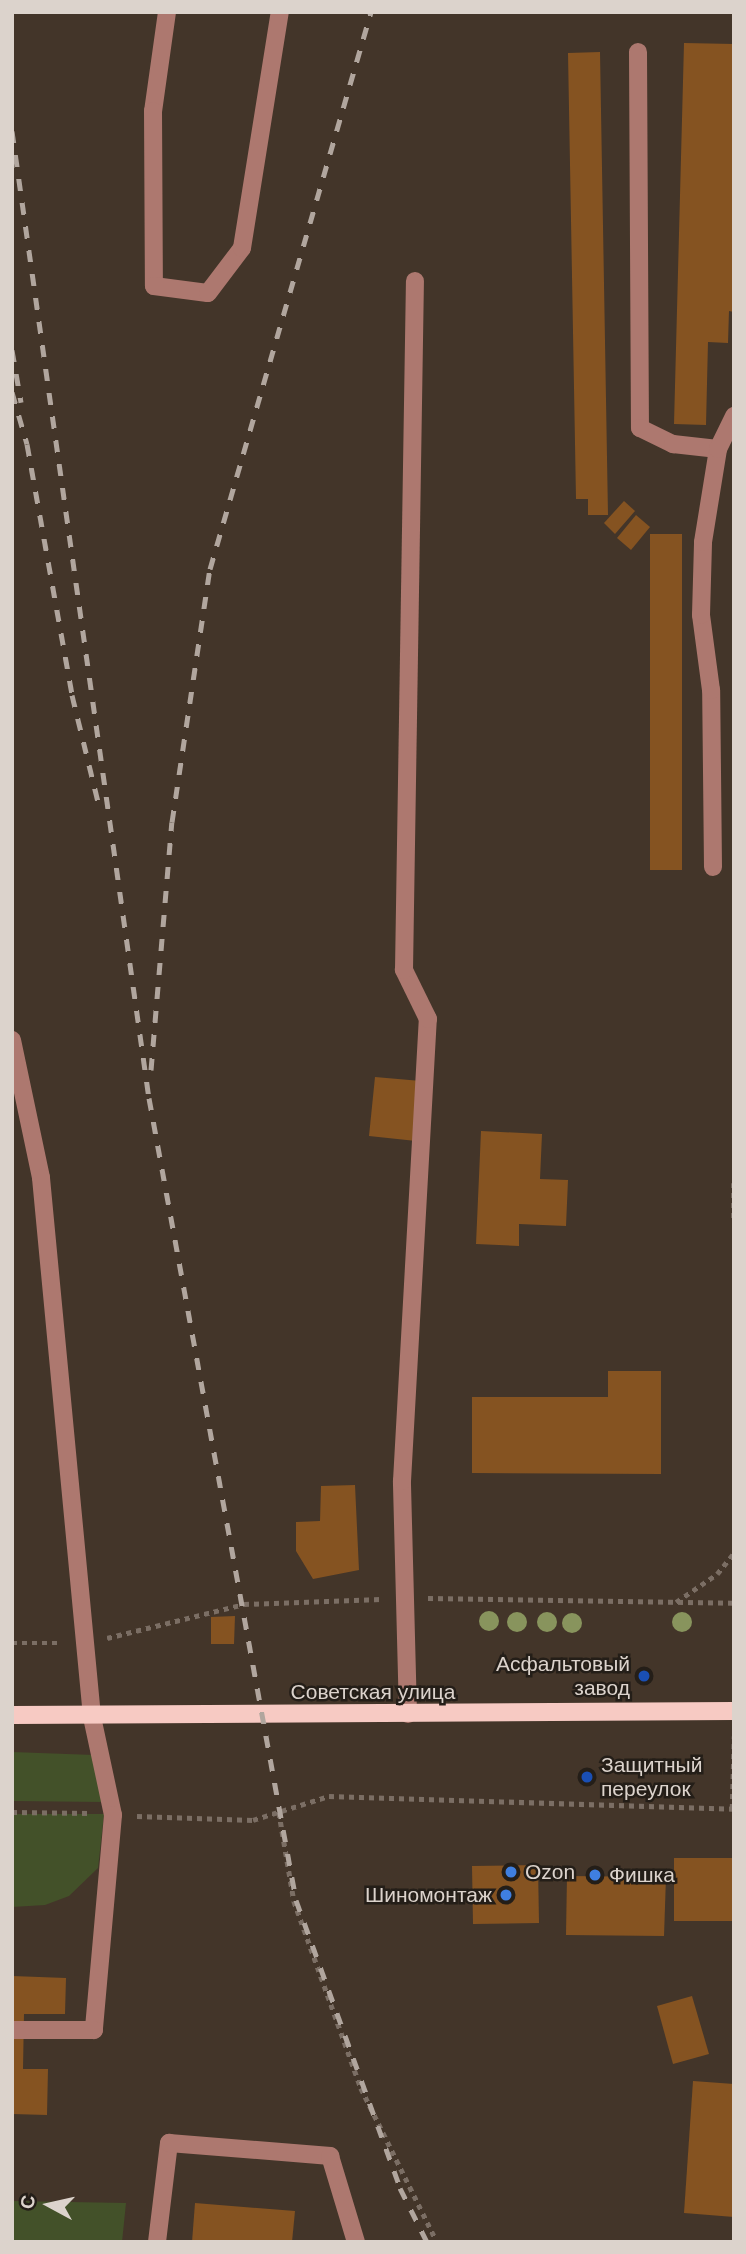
<!DOCTYPE html>
<meta charset="utf-8">
<style>
body{margin:0}
#map{position:relative;width:746px;height:2254px;overflow:hidden;background:#433529;font-family:Arial,sans-serif}
div>[style]{position:absolute}
.green>*{inset:0;background:#435129}
.building>*{inset:0;background:#855321}
.path>*{height:4.5px;margin-top:-2.25px;transform-origin:0;background:repeating-linear-gradient(90deg,#7b6e64 0 5px,transparent 0 10px)}
.minor>*{height:18px;margin:-9px;padding:0 9px;transform-origin:9px;border-radius:9px;background:#ad786f}
.major>*{height:18px;margin:-9px;padding:0 9px;transform-origin:9px;border-radius:9px;background:#f7cac3}
.rail>*{height:5px;margin-top:-2.5px;transform-origin:0;background:repeating-linear-gradient(90deg,#b1a69e 0 12px,transparent 0 24px)}
.trees>*{width:20px;height:20px;margin:-10px;border-radius:50%;background:#88945d}
.dots>*{width:19px;height:19px;translate:-50% -50%;box-sizing:border-box;border:4px solid #241e18;border-radius:50%}
span{translate:-50% -50%;white-space:nowrap;text-align:center;line-height:1.15;-webkit-text-stroke:5px #241e18;paint-order:stroke}
.poi-label{font-size:21px;color:#dcd3cc}
.right{translate:-100% -50%;text-align:right}
.left{translate:0 -50%;text-align:left}
.street-label{font-size:21px;color:#dcd3cc}
.frame{position:absolute;inset:0;border:14px solid #dcd3cc;pointer-events:none}
.north{position:absolute;left:14px;top:2170px;width:70px;height:70px;-webkit-text-stroke:5px #241e18;paint-order:stroke;rotate:278deg;font-size:19px;font-weight:700;line-height:28px;text-align:center;color:#dcd3cc}
.north::after{content:'';display:block;margin:auto;width:24px;height:32px;background:#dcd3cc;clip-path:polygon(50% 0,100% 100%,50% 72%,0 100%)}
</style>
<div id="map">
<div class="green">
<i style="clip-path:polygon(12px 1752px,94px 1755px,104px 1802px,12px 1801px)"></i>
<i style="clip-path:polygon(12px 1814px,104px 1814px,98px 1868px,69px 1896px,45px 1905px,12px 1907px)"></i>
<i style="clip-path:polygon(12px 2201px,126px 2203px,122px 2242px,12px 2242px)"></i>
</div>
<div class="building">
<i style="clip-path:polygon(684px 43px,734px 44px,734px 312px,729px 311px,728px 343px,708px 342px,706px 425px,674px 424px)"></i>
<i style="clip-path:polygon(600px 52px,608px 515px,588px 515px,588px 499px,576px 499px,568px 53px)"></i>
<i style="clip-path:polygon(624px 501px,635px 511px,615px 534px,604px 523px)"></i>
<i style="clip-path:polygon(636px 515px,650px 527px,631px 550px,617px 538px)"></i>
<i style="clip-path:polygon(650px 534px,682px 534px,682px 870px,650px 870px)"></i>
<i style="clip-path:polygon(375px 1077px,421px 1081px,416px 1141px,369px 1136px)"></i>
<i style="clip-path:polygon(481px 1131px,542px 1134px,540px 1179px,568px 1180px,566px 1226px,519px 1224px,519px 1246px,476px 1244px)"></i>
<i style="clip-path:polygon(608px 1371px,661px 1371px,661px 1474px,472px 1473px,472px 1397px,608px 1397px)"></i>
<i style="clip-path:polygon(355px 1485px,359px 1570px,313px 1579px,296px 1551px,296px 1522px,320px 1521px,321px 1486px)"></i>
<i style="clip-path:polygon(235px 1616px,234px 1644px,211px 1644px,211px 1617px)"></i>
<i style="clip-path:polygon(674px 1858px,734px 1858px,734px 1921px,674px 1921px)"></i>
<i style="clip-path:polygon(538px 1865px,539px 1923px,473px 1924px,472px 1866px)"></i>
<i style="clip-path:polygon(567px 1876px,666px 1877px,664px 1936px,566px 1935px)"></i>
<i style="clip-path:polygon(12px 1976px,66px 1978px,65px 2014px,24px 2014px,23px 2069px,48px 2069px,47px 2115px,12px 2114px)"></i>
<i style="clip-path:polygon(692px 1996px,709px 2054px,673px 2064px,657px 2006px)"></i>
<i style="clip-path:polygon(693px 2081px,734px 2084px,734px 2217px,684px 2213px)"></i>
<i style="clip-path:polygon(195px 2203px,295px 2211px,292px 2242px,192px 2242px)"></i>
</div>
<div class="path">
<i style="left:734px;top:1183px;width:37px;rotate:90deg"></i>
<i style="left:428px;top:1598px;width:306px;rotate:0.9deg"></i>
<i style="left:676px;top:1602px;width:50px;rotate:-34.3deg"></i>
<i style="left:717px;top:1574px;width:27px;rotate:-51deg"></i>
<i style="left:107px;top:1638px;width:141px;rotate:-13.9deg"></i>
<i style="left:244px;top:1604px;width:137px;rotate:-2.1deg"></i>
<i style="left:12px;top:1643px;width:48px"></i>
<i style="left:732px;top:1809px;width:73px;rotate:-88.4deg"></i>
<i style="left:12px;top:1812px;width:78px;rotate:0.7deg"></i>
<i style="left:279px;top:1812px;width:90px;rotate:80.4deg"></i>
<i style="left:294px;top:1901px;width:199px;rotate:70.3deg"></i>
<i style="left:361px;top:2088px;width:172px;rotate:63.7deg"></i>
<i style="left:137px;top:1816px;width:116px;rotate:2deg"></i>
<i style="left:253px;top:1820px;width:80px;rotate:-17.5deg"></i>
<i style="left:329px;top:1796px;width:405px;rotate:1.8deg"></i>
</div>
<div class="minor">
<i style="left:167px;top:12px;width:100px;rotate:98deg"></i>
<i style="left:153px;top:111px;width:175px;rotate:89.7deg"></i>
<i style="left:154px;top:286px;width:54px;rotate:7.4deg"></i>
<i style="left:208px;top:293px;width:56px;rotate:-52.9deg"></i>
<i style="left:242px;top:248px;width:239px;rotate:-80.9deg"></i>
<i style="left:638px;top:52px;width:376px;rotate:89.7deg"></i>
<i style="left:640px;top:428px;width:37px;rotate:26deg"></i>
<i style="left:673px;top:444px;width:45px;rotate:6.3deg"></i>
<i style="left:713px;top:867px;width:177px;rotate:-90.6deg"></i>
<i style="left:711px;top:690px;width:76px;rotate:-97.6deg"></i>
<i style="left:701px;top:615px;width:73px;rotate:-88.4deg"></i>
<i style="left:703px;top:542px;width:94px;rotate:-80.8deg"></i>
<i style="left:718px;top:449px;width:37px;rotate:-64deg"></i>
<i style="left:12px;top:1040px;width:141px;rotate:78.1deg"></i>
<i style="left:41px;top:1178px;width:541px;rotate:84.59deg"></i>
<i style="left:92px;top:1717px;width:100px;rotate:77.9deg"></i>
<i style="left:113px;top:1815px;width:216px;rotate:95.1deg"></i>
<i style="left:94px;top:2030px;width:82px;rotate:180deg"></i>
<i style="left:408px;top:1714px;width:233px;rotate:-91.5deg"></i>
<i style="left:402px;top:1481px;width:463px;rotate:-86.8deg"></i>
<i style="left:428px;top:1019px;width:55px;rotate:-116.1deg"></i>
<i style="left:404px;top:970px;width:689px;rotate:-89.09deg"></i>
<i style="left:157px;top:2242px;width:100px;rotate:-83.1deg"></i>
<i style="left:169px;top:2143px;width:162px;rotate:4.6deg"></i>
<i style="left:330px;top:2156px;width:90px;rotate:73.2deg"></i>
</div>
<div class="major">
<i style="left:12px;top:1715px;width:722px;rotate:-0.32deg"></i>
</div>
<div class="rail">
<i style="left:12px;top:131px;width:977px;rotate:81.94deg"></i>
<i style="left:149px;top:1098px;width:815px;rotate:79.61deg"></i>
<i style="left:296px;top:1900px;width:306px;rotate:70.1deg"></i>
<i style="left:400px;top:2188px;width:60px;rotate:63.4deg"></i>
<i style="left:12px;top:350px;width:53px;rotate:80.2deg"></i>
<i style="left:12px;top:392px;width:54px;rotate:73.9deg"></i>
<i style="left:27px;top:444px;width:255px;rotate:79.8deg"></i>
<i style="left:72px;top:695px;width:118px;rotate:76.3deg"></i>
<i style="left:151px;top:1070px;width:249px;rotate:-85.2deg"></i>
<i style="left:172px;top:822px;width:256px;rotate:-81.5deg"></i>
<i style="left:210px;top:569px;width:580px;rotate:-73.88deg"></i>
</div>
<div class="trees">
<i style="left:489px;top:1621px"></i>
<i style="left:517px;top:1622px"></i>
<i style="left:547px;top:1622px"></i>
<i style="left:682px;top:1622px"></i>
<i style="left:572px;top:1623px"></i>
</div>
<div class="dots">
<i style="left:644px;top:1676px;background:#1a4fb4"></i>
<i style="left:587px;top:1777px;background:#1a4fb4"></i>
<i style="left:511px;top:1872px;background:#3f7fe0"></i>
<i style="left:595px;top:1875px;background:#3f7fe0"></i>
<i style="left:506px;top:1895px;background:#3f7fe0"></i>
</div>
<div class="poi-label">
<span class="right" style="left:630px;top:1676px">Асфальтовый<br>завод</span>
<span class="left" style="left:601px;top:1777px">Защитный<br>переулок</span>
<span class="left" style="left:525px;top:1872px">Ozon</span>
<span class="left" style="left:609px;top:1875px">Фишка</span>
<span class="right" style="left:492px;top:1895px">Шиномонтаж</span>
</div>
<div class="street-label">
<span style="left:373px;top:1692px">Советская улица</span>
</div>
<div class="frame"></div>
<div class="north">С</div>
</div>
